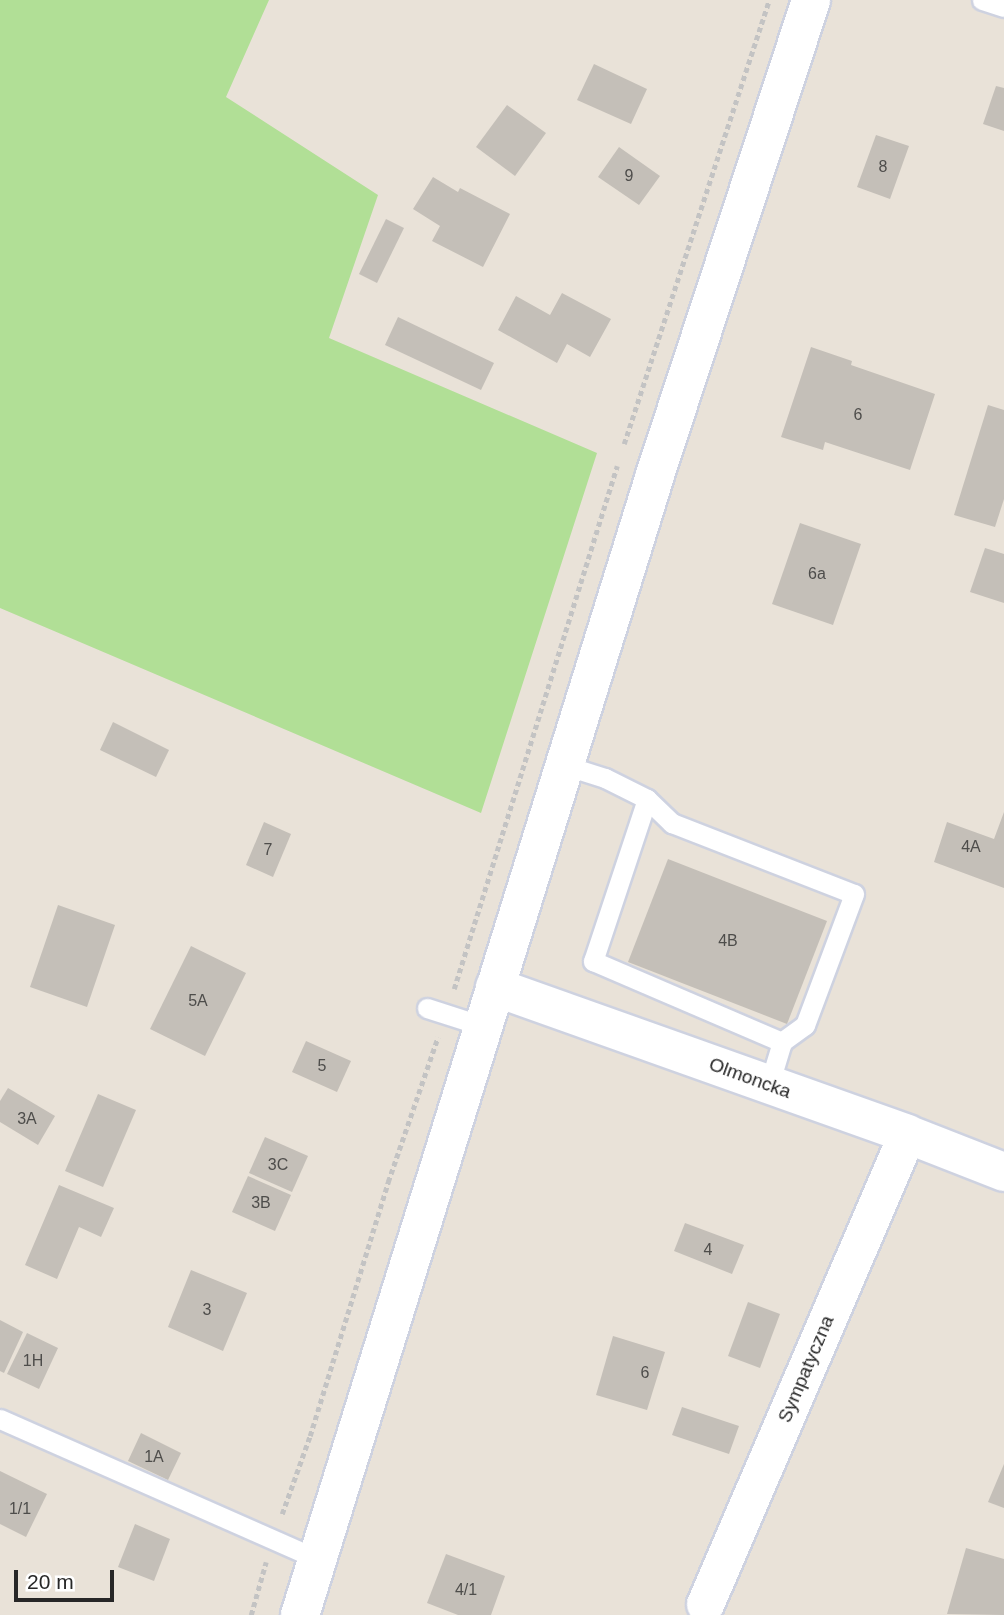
<!DOCTYPE html>
<style>
body{margin:0}
#map{position:relative;width:1004px;height:1615px;overflow:hidden;background:#e9e2d8;font-family:Helvetica,sans-serif}
div>[style]{position:absolute}
.green>*{inset:0;background:#b1df96}
.building>*{inset:0;background:#c4bfb8}
.path>*{height:4.5px;margin-top:-2.25px;transform-origin:0;background:repeating-linear-gradient(90deg,#c3c3c3 0 5px,transparent 0 8.5px)}
.roads{filter:drop-shadow(2px 0 #ced2e0) drop-shadow(-2px 0 #ced2e0) drop-shadow(0 2px #ced2e0) drop-shadow(0 -2px #ced2e0)}
.lane>*{height:19px;margin:-9.5px;padding:0 9.5px;transform-origin:9.5px;border-radius:9.5px;background:#fff}
.street>*{height:37px;margin:-18.5px;padding:0 18.5px;transform-origin:18.5px;border-radius:18.5px;background:#fff}
.secondary>*{height:38px;margin:-19px;padding:0 19px;transform-origin:19px;border-radius:19px;background:#fff}
span{translate:-50% -50%;white-space:nowrap;text-align:center;line-height:1.15;-webkit-text-stroke:6px #fff;paint-order:stroke}
.number-label{font-size:16px;color:#4e4d4b}
.number-label span{-webkit-text-stroke-width:0}
.street-label{font-size:19px;color:#272727}
.scale{position:absolute;left:14px;top:1570px;width:100px;height:32px;box-sizing:border-box;border:4px solid #272727;border-top:0;padding-left:9px;font-size:21px;line-height:24px;white-space:nowrap;color:#272727;-webkit-text-stroke:5px #fff;paint-order:stroke}
</style>
<div id="map">
<div class="green">
<i style="clip-path:polygon(0 0,269px 0,226px 97px,378px 195px,329px 338px,597px 453px,481px 813px,0 608px)"></i>
</div>
<div class="building">
<i style="clip-path:polygon(594px 64px,647px 89px,631px 124px,577px 100px)"></i>
<i style="clip-path:polygon(996px 86px,1004px 88px,1004px 131px,983px 124px)"></i>
<i style="clip-path:polygon(507px 105px,546px 133px,515px 176px,476px 147px)"></i>
<i style="clip-path:polygon(876px 135px,909px 146px,890px 199px,857px 187px)"></i>
<i style="clip-path:polygon(619px 147px,660px 176px,639px 205px,598px 177px)"></i>
<i style="clip-path:polygon(433px 177px,458px 192px,460px 188px,510px 214px,483px 267px,432px 241px,440px 226px,413px 209px)"></i>
<i style="clip-path:polygon(386px 219px,404px 228px,377px 283px,359px 274px)"></i>
<i style="clip-path:polygon(562px 293px,611px 319px,590px 357px,567px 344px,557px 363px,498px 330px,516px 296px,550px 315px)"></i>
<i style="clip-path:polygon(398px 317px,494px 363px,481px 390px,385px 345px)"></i>
<i style="clip-path:polygon(811px 347px,852px 361px,851px 365px,935px 394px,910px 470px,825px 442px,823px 450px,781px 437px)"></i>
<i style="clip-path:polygon(988px 405px,1004px 410px,1004px 499px,995px 527px,954px 515px)"></i>
<i style="clip-path:polygon(800px 523px,861px 544px,833px 625px,772px 604px)"></i>
<i style="clip-path:polygon(985px 548px,1004px 554px,1004px 603px,970px 592px)"></i>
<i style="clip-path:polygon(113px 722px,169px 750px,156px 777px,100px 750px)"></i>
<i style="clip-path:polygon(1004px 812px,1004px 888px,934px 862px,947px 822px,994px 839px)"></i>
<i style="clip-path:polygon(264px 822px,291px 834px,273px 877px,246px 865px)"></i>
<i style="clip-path:polygon(668px 859px,827px 921px,787px 1024px,628px 962px)"></i>
<i style="clip-path:polygon(58px 905px,115px 925px,87px 1007px,30px 987px)"></i>
<i style="clip-path:polygon(191px 946px,246px 973px,205px 1056px,150px 1029px)"></i>
<i style="clip-path:polygon(306px 1041px,351px 1061px,337px 1092px,292px 1072px)"></i>
<i style="clip-path:polygon(8px 1088px,55px 1116px,38px 1145px,0 1122px,0 1101px)"></i>
<i style="clip-path:polygon(98px 1094px,136px 1110px,103px 1187px,65px 1171px)"></i>
<i style="clip-path:polygon(265px 1137px,308px 1156px,292px 1192px,249px 1173px)"></i>
<i style="clip-path:polygon(248px 1176px,291px 1195px,275px 1231px,232px 1212px)"></i>
<i style="clip-path:polygon(59px 1185px,114px 1208px,101px 1237px,79px 1227px,57px 1279px,25px 1265px)"></i>
<i style="clip-path:polygon(685px 1223px,744px 1245px,732px 1274px,674px 1251px)"></i>
<i style="clip-path:polygon(191px 1270px,247px 1293px,223px 1351px,168px 1327px)"></i>
<i style="clip-path:polygon(748px 1302px,780px 1314px,760px 1368px,728px 1356px)"></i>
<i style="clip-path:polygon(0 1320px,23px 1332px,4px 1373px,0 1371px)"></i>
<i style="clip-path:polygon(27px 1333px,58px 1348px,39px 1389px,7px 1374px)"></i>
<i style="clip-path:polygon(613px 1336px,665px 1352px,647px 1410px,596px 1395px)"></i>
<i style="clip-path:polygon(682px 1407px,739px 1426px,729px 1454px,672px 1435px)"></i>
<i style="clip-path:polygon(141px 1433px,181px 1453px,168px 1480px,128px 1461px)"></i>
<i style="clip-path:polygon(1004px 1464px,1004px 1508px,988px 1502px)"></i>
<i style="clip-path:polygon(0 1471px,47px 1494px,26px 1537px,0 1524px)"></i>
<i style="clip-path:polygon(135px 1524px,170px 1539px,154px 1581px,118px 1567px)"></i>
<i style="clip-path:polygon(966px 1548px,1004px 1559px,1004px 1615px,947px 1614px)"></i>
<i style="clip-path:polygon(446px 1554px,505px 1576px,491px 1615px,458px 1615px,427px 1603px)"></i>
</div>
<div class="path">
<i style="left:624px;top:444px;width:467px;rotate:-71.9deg"></i>
<i style="left:454px;top:989px;width:548px;rotate:-72.69deg"></i>
<i style="left:282px;top:1514px;width:83px;rotate:-70.3deg"></i>
<i style="left:310px;top:1436px;width:266px;rotate:-72.9deg"></i>
<i style="left:388px;top:1182px;width:153px;rotate:-71deg"></i>
<i style="left:251px;top:1615px;width:55px;rotate:-74.2deg"></i>
</div>
<div class="roads">
<div class="lane">
<i style="left:982px;top:0;width:23px;rotate:18deg"></i>
<i style="left:564px;top:765px;width:43px;rotate:17.6deg"></i>
<i style="left:605px;top:778px;width:47px;rotate:26.6deg"></i>
<i style="left:647px;top:799px;width:35px;rotate:44deg"></i>
<i style="left:672px;top:823px;width:195px;rotate:21.3deg"></i>
<i style="left:854px;top:894px;width:140px;rotate:110.5deg"></i>
<i style="left:805px;top:1025px;width:29px;rotate:144deg"></i>
<i style="left:782px;top:1042px;width:45px;rotate:106.8deg"></i>
<i style="left:647px;top:799px;width:171px;rotate:108.4deg"></i>
<i style="left:593px;top:961px;width:206px;rotate:23.2deg"></i>
<i style="left:427px;top:1008px;width:59px;rotate:17.8deg"></i>
<i style="left:0;top:1419px;width:347px;rotate:23.8deg"></i>
</div>
<div class="street">
<i style="left:705px;top:1604px;width:512px;rotate:-66.74deg"></i>
</div>
<div class="secondary">
<i style="left:495px;top:987px;width:437px;rotate:19.6deg"></i>
<i style="left:907px;top:1134px;width:104px;rotate:21.4deg"></i>
<i style="left:300px;top:1615px;width:1194px;rotate:-72.7deg"></i>
<i style="left:655px;top:475px;width:500px;rotate:-71.8deg"></i>
</div>
</div>
<div class="number-label">
<span style="left:883px;top:167px">8</span>
<span style="left:629px;top:176px">9</span>
<span style="left:858px;top:415px">6</span>
<span style="left:817px;top:574px">6a</span>
<span style="left:971px;top:847px">4A</span>
<span style="left:268px;top:850px">7</span>
<span style="left:728px;top:941px">4B</span>
<span style="left:198px;top:1001px">5A</span>
<span style="left:322px;top:1066px">5</span>
<span style="left:27px;top:1119px">3A</span>
<span style="left:278px;top:1165px">3C</span>
<span style="left:261px;top:1203px">3B</span>
<span style="left:708px;top:1250px">4</span>
<span style="left:207px;top:1310px">3</span>
<span style="left:33px;top:1361px">1H</span>
<span style="left:645px;top:1373px">6</span>
<span style="left:154px;top:1457px">1A</span>
<span style="left:20px;top:1509px">1/1</span>
<span style="left:466px;top:1590px">4/1</span>
</div>
<div class="street-label">
<span style="left:750px;top:1078px;rotate:20deg">Olmoncka</span>
<span style="left:806px;top:1369px;rotate:-67deg">Sympatyczna</span>
</div>
<div class="scale">20 m</div>
</div>
